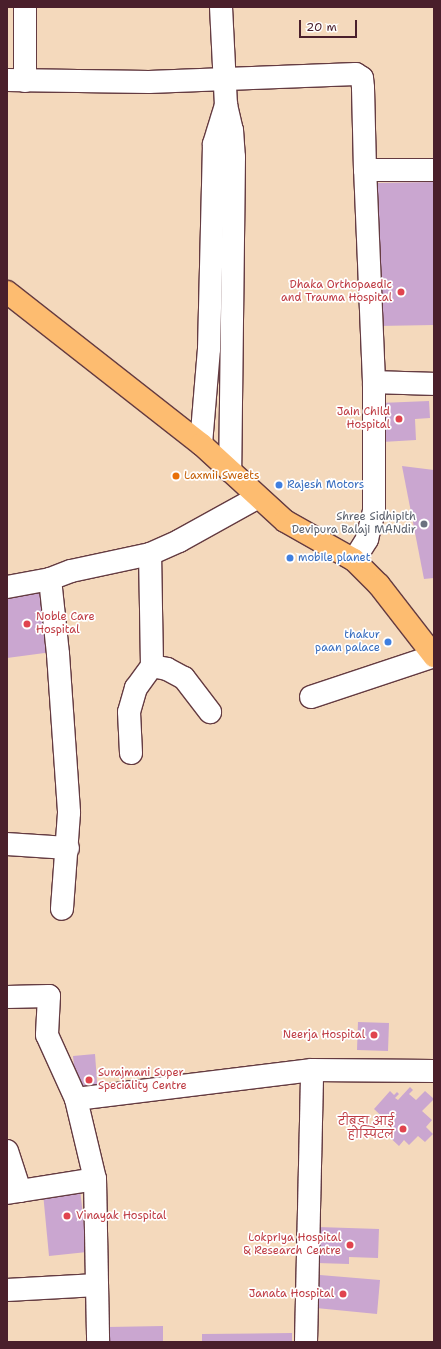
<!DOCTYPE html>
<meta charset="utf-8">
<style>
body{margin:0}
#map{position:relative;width:441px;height:1349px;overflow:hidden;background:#f4d9bc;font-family:"Shantell Sans","Playpen Sans Deva",sans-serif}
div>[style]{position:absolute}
.building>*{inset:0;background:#caa6d0}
.roads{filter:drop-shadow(1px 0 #643b41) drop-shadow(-1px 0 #643b41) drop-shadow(0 1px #643b41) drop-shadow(0 -1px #643b41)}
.minor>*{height:22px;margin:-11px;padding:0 11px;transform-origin:11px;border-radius:11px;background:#fff}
.major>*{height:22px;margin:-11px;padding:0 11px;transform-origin:11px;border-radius:11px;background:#fdbc70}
.dots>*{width:11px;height:11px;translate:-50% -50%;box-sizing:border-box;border:2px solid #fff;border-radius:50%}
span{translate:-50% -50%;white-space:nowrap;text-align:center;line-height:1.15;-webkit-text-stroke:3.5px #fff;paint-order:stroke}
.health-label{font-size:11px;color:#be3a42}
.right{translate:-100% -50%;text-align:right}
.left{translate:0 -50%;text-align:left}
.food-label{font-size:11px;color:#c56008}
.shop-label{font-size:11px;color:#366cbe}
.worship-label{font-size:11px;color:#5b616d}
.frame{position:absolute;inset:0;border:8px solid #4a1f2b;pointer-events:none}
.scale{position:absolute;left:299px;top:20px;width:58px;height:18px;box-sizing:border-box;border:2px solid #4a1f2b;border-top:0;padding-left:5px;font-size:12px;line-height:14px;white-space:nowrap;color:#4a1f2b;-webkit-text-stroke:3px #fff;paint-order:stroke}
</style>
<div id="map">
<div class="building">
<i style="clip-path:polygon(434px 182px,434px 325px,377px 326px,374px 183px)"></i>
<i style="clip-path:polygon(429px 401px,430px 418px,415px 419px,416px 440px,382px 442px,380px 403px)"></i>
<i style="clip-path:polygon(402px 466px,434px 470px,434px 578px,424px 579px)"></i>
<i style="clip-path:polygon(45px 592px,52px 652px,7px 658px,7px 597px)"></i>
<i style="clip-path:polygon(358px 1022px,389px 1023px,388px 1051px,357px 1050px)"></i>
<i style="clip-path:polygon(95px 1054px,98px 1095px,77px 1097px,73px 1056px)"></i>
<i style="clip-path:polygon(410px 1087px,413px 1090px,409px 1094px,416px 1100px,425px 1091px,434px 1099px,422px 1111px,432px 1120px,426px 1127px,433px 1134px,425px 1142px,418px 1136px,409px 1145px,404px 1140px,399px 1146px,383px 1131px,390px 1124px,374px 1109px,390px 1091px,394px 1095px,397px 1092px,399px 1094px,395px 1098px,398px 1100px)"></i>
<i style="clip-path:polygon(80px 1189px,87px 1252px,49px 1256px,43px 1193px)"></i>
<i style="clip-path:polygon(318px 1227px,379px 1229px,378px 1258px,349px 1257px,349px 1264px,317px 1263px)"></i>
<i style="clip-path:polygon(320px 1275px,380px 1280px,377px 1314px,316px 1308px)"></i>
<i style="clip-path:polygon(163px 1326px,163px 1342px,108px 1342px,108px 1327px)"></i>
<i style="clip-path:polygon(292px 1333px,292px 1342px,202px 1342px,202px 1334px)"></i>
</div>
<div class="roads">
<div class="minor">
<i style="left:25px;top:7px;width:74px;rotate:90deg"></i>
<i style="left:221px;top:7px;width:98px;rotate:87.1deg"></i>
<i style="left:226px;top:105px;width:26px;rotate:77deg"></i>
<i style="left:232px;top:130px;width:27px;rotate:86deg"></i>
<i style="left:234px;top:157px;width:314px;rotate:90.7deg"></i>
<i style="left:7px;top:80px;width:142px;rotate:0.8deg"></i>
<i style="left:149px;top:82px;width:207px;rotate:-2.2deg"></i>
<i style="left:356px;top:74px;width:7px;rotate:34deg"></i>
<i style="left:362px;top:78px;width:10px;rotate:84deg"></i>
<i style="left:363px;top:88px;width:82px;rotate:88.6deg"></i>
<i style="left:365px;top:170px;width:69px"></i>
<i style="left:374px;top:382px;width:60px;rotate:1.9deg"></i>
<i style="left:201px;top:444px;width:95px;rotate:-85.2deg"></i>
<i style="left:209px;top:349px;width:205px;rotate:-88.6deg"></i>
<i style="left:214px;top:144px;width:41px;rotate:-72.9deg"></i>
<i style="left:354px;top:560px;width:25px;rotate:-58deg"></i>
<i style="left:367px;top:539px;width:29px;rotate:-76deg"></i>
<i style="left:374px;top:511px;width:129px;rotate:-90deg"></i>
<i style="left:374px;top:382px;width:212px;rotate:-92.4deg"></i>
<i style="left:50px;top:579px;width:75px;rotate:83.9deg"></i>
<i style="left:58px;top:654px;width:159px;rotate:86deg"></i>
<i style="left:69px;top:813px;width:96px;rotate:94.2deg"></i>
<i style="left:7px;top:587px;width:44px;rotate:-10.5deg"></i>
<i style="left:50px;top:579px;width:22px;rotate:-21deg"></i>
<i style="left:71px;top:571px;width:81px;rotate:-12.1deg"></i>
<i style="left:150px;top:554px;width:32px;rotate:-24deg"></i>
<i style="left:179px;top:541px;width:89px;rotate:-28.9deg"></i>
<i style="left:152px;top:666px;width:15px;rotate:11deg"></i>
<i style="left:167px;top:669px;width:19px;rotate:28deg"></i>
<i style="left:184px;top:678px;width:43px;rotate:52.6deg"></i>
<i style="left:311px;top:697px;width:130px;rotate:-18.4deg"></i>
<i style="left:131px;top:753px;width:41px;rotate:-92.8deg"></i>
<i style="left:129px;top:712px;width:25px;rotate:-74deg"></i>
<i style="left:136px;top:688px;width:27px;rotate:-54deg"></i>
<i style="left:152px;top:666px;width:112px;rotate:-91deg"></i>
<i style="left:7px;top:844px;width:61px;rotate:3.8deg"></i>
<i style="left:7px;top:997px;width:42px;rotate:-1.4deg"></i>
<i style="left:49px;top:996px;width:39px;rotate:93deg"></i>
<i style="left:47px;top:1035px;width:70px;rotate:65.6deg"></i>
<i style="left:7px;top:1151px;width:42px;rotate:72deg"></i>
<i style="left:95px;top:1179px;width:163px;rotate:88.9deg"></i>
<i style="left:7px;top:1193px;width:89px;rotate:-9deg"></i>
<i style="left:95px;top:1179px;width:82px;rotate:-103.4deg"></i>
<i style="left:76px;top:1099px;width:238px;rotate:-7deg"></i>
<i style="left:312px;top:1070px;width:122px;rotate:0.5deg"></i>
<i style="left:7px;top:1290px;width:90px;rotate:-3.2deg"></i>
<i style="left:306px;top:1342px;width:272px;rotate:-88.7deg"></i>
</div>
<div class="major">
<i style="left:7px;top:292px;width:246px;rotate:38.1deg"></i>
<i style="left:201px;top:444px;width:114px;rotate:42.5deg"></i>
<i style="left:285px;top:521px;width:79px;rotate:29.5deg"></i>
<i style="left:354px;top:560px;width:35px;rotate:45deg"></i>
<i style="left:379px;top:585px;width:90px;rotate:52.2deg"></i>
</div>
</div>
<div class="dots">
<i style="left:401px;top:292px;background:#e0444e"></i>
<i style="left:399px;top:419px;background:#e0444e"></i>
<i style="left:176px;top:476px;background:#e8710a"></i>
<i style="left:279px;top:485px;background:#3f7fe0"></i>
<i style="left:424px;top:524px;background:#6b7280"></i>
<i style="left:290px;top:558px;background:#3f7fe0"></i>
<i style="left:27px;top:624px;background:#e0444e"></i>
<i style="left:388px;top:642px;background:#3f7fe0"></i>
<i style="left:374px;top:1035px;background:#e0444e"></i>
<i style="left:89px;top:1080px;background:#e0444e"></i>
<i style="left:403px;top:1129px;background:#e0444e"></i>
<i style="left:67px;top:1216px;background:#e0444e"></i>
<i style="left:350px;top:1245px;background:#e0444e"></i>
<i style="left:343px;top:1294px;background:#e0444e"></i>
</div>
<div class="health-label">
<span class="right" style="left:392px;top:292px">Dhaka Orthopaedic<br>and Trauma Hospital</span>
<span class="right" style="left:390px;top:419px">Jain Child<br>Hospital</span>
<span class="left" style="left:36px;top:624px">Noble Care<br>Hospital</span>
<span class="right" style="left:365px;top:1035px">Neerja Hospital</span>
<span class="left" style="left:98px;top:1080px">Surajmani Super<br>Speciality Centre</span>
<span class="right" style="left:394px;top:1129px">टीबड़ा आई<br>होस्पिटल</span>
<span class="left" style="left:76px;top:1216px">Vinayak Hospital</span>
<span class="right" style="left:341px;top:1245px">Lokpriya Hospital<br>&amp; Research Centre</span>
<span class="right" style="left:334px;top:1294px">Janata Hospital</span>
</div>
<div class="food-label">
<span class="left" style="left:184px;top:476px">Laxmii Sweets</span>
</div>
<div class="shop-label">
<span class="left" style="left:287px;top:485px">Rajesh Motors</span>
<span class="left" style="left:298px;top:558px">mobile planet</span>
<span class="right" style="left:380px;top:642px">thakur<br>paan palace</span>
</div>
<div class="worship-label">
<span class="right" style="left:416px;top:524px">Shree Sidhipith<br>Devipura Balaji MANdir</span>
</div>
<div class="frame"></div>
<div class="scale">20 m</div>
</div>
